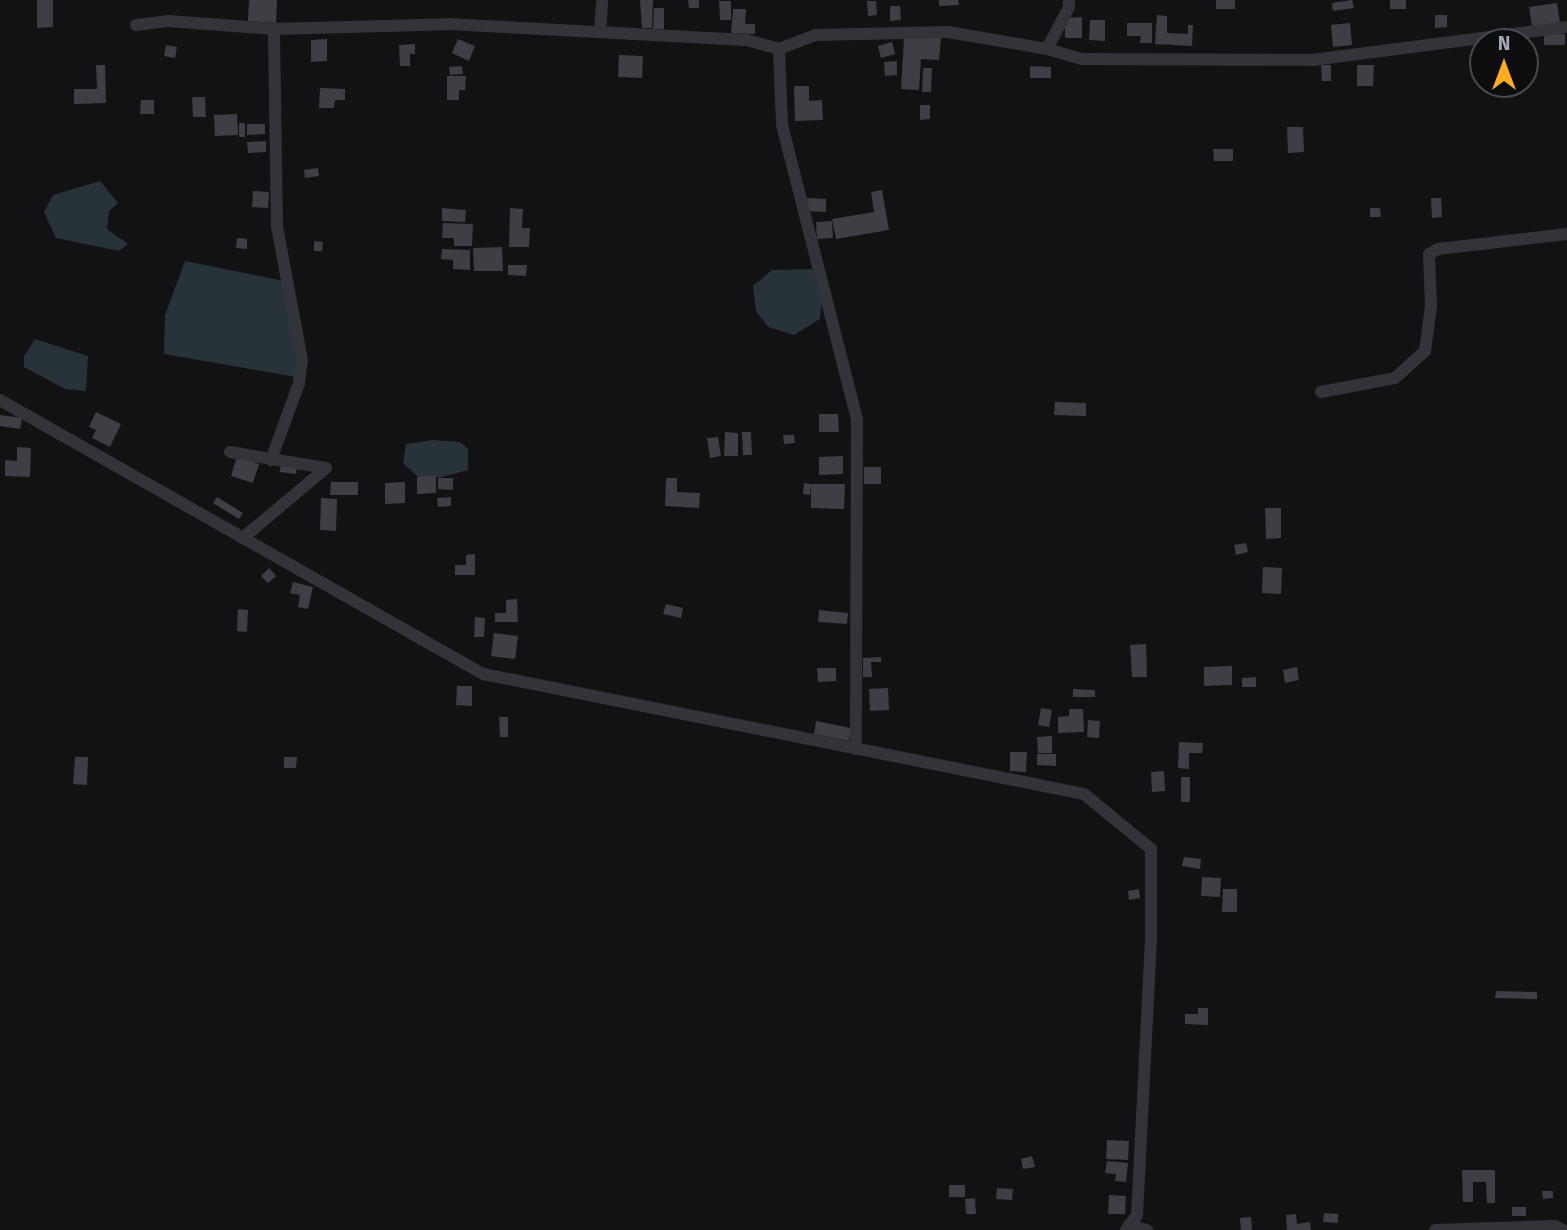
<!DOCTYPE html>
<style>
body{margin:0}
#map{position:relative;width:1567px;height:1230px;overflow:hidden;background:#121214;font-family:"Fira Sans",sans-serif}
div>[style]{position:absolute}
.water>*{inset:0;background:#283239}
.building>*{inset:0;background:#3e3f44}
.street>*{height:12px;margin:-6px;padding:0 6px;transform-origin:6px;border-radius:6px;background:#333439}
span{translate:-50% -50%;white-space:nowrap;text-align:center;line-height:1.15;-webkit-text-stroke:6px #0d0d0f;paint-order:stroke}
.north{position:absolute;left:1469px;top:28px;width:70px;height:70px;box-sizing:border-box;background:#0d0d0f;border:2px solid #494b52;border-radius:50%;rotate:0deg;font-size:19px;font-weight:700;line-height:28px;text-align:center;color:#a3a9b6}
.north::after{content:'';display:block;margin:auto;width:24px;height:32px;background:#ffad1f;clip-path:polygon(50% 0,100% 100%,50% 72%,0 100%)}
</style>
<div id="map">
<div class="water">
<i style="clip-path:polygon(100px 181px,118px 203px,109px 211px,107px 229px,128px 244px,119px 251px,56px 238px,44px 212px,53px 195px)"></i>
<i style="clip-path:polygon(185px 261px,284px 281px,295px 342px,296px 377px,164px 354px,165px 315px)"></i>
<i style="clip-path:polygon(812px 269px,823px 293px,820px 319px,794px 335px,768px 327px,756px 311px,753px 286px,772px 270px)"></i>
<i style="clip-path:polygon(35px 339px,88px 356px,86px 391px,65px 389px,24px 367px,24px 356px)"></i>
<i style="clip-path:polygon(433px 440px,460px 442px,468px 449px,468px 470px,442px 477px,418px 477px,403px 463px,406px 444px)"></i>
</div>
<div class="building">
<i style="clip-path:polygon(37px 0,53px 0,53px 27px,37px 28px)"></i>
<i style="clip-path:polygon(249px 0,277px 0,276px 23px,248px 21px)"></i>
<i style="clip-path:polygon(640px 0,653px 0,652px 28px,642px 28px)"></i>
<i style="clip-path:polygon(688px 0,699px 0,699px 8px,689px 8px)"></i>
<i style="clip-path:polygon(939px 0,958px 0,959px 5px,939px 6px)"></i>
<i style="clip-path:polygon(1216px 0,1235px 0,1235px 9px,1216px 9px)"></i>
<i style="clip-path:polygon(1352px 0,1354px 8px,1333px 11px,1332px 3px)"></i>
<i style="clip-path:polygon(1390px 0,1406px 0,1406px 9px,1390px 9px)"></i>
<i style="clip-path:polygon(719px 1px,731px 1px,731px 20px,720px 20px)"></i>
<i style="clip-path:polygon(867px 1px,876px 1px,877px 15px,868px 16px)"></i>
<i style="clip-path:polygon(1557px 3px,1560px 23px,1532px 27px,1529px 7px)"></i>
<i style="clip-path:polygon(890px 6px,900px 6px,901px 20px,890px 21px)"></i>
<i style="clip-path:polygon(654px 8px,664px 8px,664px 29px,653px 29px)"></i>
<i style="clip-path:polygon(733px 9px,746px 9px,745px 24px,755px 24px,755px 34px,731px 33px)"></i>
<i style="clip-path:polygon(1157px 15px,1167px 16px,1167px 33px,1188px 34px,1188px 25px,1193px 25px,1192px 46px,1155px 44px)"></i>
<i style="clip-path:polygon(1435px 15px,1447px 15px,1447px 27px,1435px 28px)"></i>
<i style="clip-path:polygon(1082px 17px,1082px 38px,1065px 38px,1065px 18px)"></i>
<i style="clip-path:polygon(1090px 20px,1105px 20px,1105px 41px,1089px 40px)"></i>
<i style="clip-path:polygon(1127px 23px,1152px 23px,1152px 43px,1140px 43px,1141px 36px,1127px 36px)"></i>
<i style="clip-path:polygon(1350px 23px,1352px 45px,1333px 47px,1331px 25px)"></i>
<i style="clip-path:polygon(1544px 34px,1565px 34px,1565px 45px,1544px 45px)"></i>
<i style="clip-path:polygon(904px 38px,941px 38px,939px 60px,921px 59px,919px 90px,901px 89px)"></i>
<i style="clip-path:polygon(327px 39px,327px 61px,311px 62px,311px 40px)"></i>
<i style="clip-path:polygon(458px 39px,475px 46px,469px 61px,452px 53px)"></i>
<i style="clip-path:polygon(892px 42px,895px 54px,881px 58px,878px 46px)"></i>
<i style="clip-path:polygon(415px 44px,415px 54px,410px 54px,410px 66px,400px 66px,399px 45px)"></i>
<i style="clip-path:polygon(166px 45px,177px 47px,175px 58px,164px 56px)"></i>
<i style="clip-path:polygon(619px 55px,643px 56px,642px 78px,618px 77px)"></i>
<i style="clip-path:polygon(897px 61px,897px 75px,885px 76px,884px 62px)"></i>
<i style="clip-path:polygon(96px 65px,105px 65px,106px 103px,74px 104px,74px 89px,97px 89px)"></i>
<i style="clip-path:polygon(1321px 65px,1331px 65px,1331px 81px,1322px 81px)"></i>
<i style="clip-path:polygon(1357px 65px,1374px 65px,1373px 86px,1357px 86px)"></i>
<i style="clip-path:polygon(462px 66px,463px 74px,450px 75px,449px 67px)"></i>
<i style="clip-path:polygon(1030px 66px,1051px 67px,1051px 78px,1030px 78px)"></i>
<i style="clip-path:polygon(923px 68px,932px 68px,931px 92px,922px 92px)"></i>
<i style="clip-path:polygon(447px 76px,466px 76px,465px 90px,459px 90px,459px 100px,447px 100px)"></i>
<i style="clip-path:polygon(794px 86px,809px 86px,809px 101px,822px 100px,823px 120px,795px 121px)"></i>
<i style="clip-path:polygon(320px 88px,345px 89px,345px 100px,335px 100px,334px 108px,319px 108px)"></i>
<i style="clip-path:polygon(192px 97px,205px 97px,206px 117px,193px 117px)"></i>
<i style="clip-path:polygon(141px 100px,154px 100px,154px 114px,140px 114px)"></i>
<i style="clip-path:polygon(920px 105px,930px 105px,930px 119px,920px 120px)"></i>
<i style="clip-path:polygon(237px 114px,238px 135px,215px 136px,214px 115px)"></i>
<i style="clip-path:polygon(239px 123px,245px 123px,245px 137px,239px 137px)"></i>
<i style="clip-path:polygon(247px 124px,265px 124px,265px 134px,247px 135px)"></i>
<i style="clip-path:polygon(1287px 127px,1303px 127px,1304px 152px,1288px 153px)"></i>
<i style="clip-path:polygon(266px 141px,266px 152px,248px 153px,247px 142px)"></i>
<i style="clip-path:polygon(1213px 149px,1233px 149px,1233px 161px,1214px 161px)"></i>
<i style="clip-path:polygon(318px 168px,319px 176px,305px 178px,304px 170px)"></i>
<i style="clip-path:polygon(882px 190px,889px 230px,836px 239px,832px 219px,874px 212px,871px 192px)"></i>
<i style="clip-path:polygon(253px 191px,269px 192px,268px 208px,252px 207px)"></i>
<i style="clip-path:polygon(807px 198px,826px 199px,826px 212px,806px 211px)"></i>
<i style="clip-path:polygon(1431px 198px,1441px 198px,1442px 217px,1432px 218px)"></i>
<i style="clip-path:polygon(442px 208px,466px 210px,465px 222px,442px 221px)"></i>
<i style="clip-path:polygon(510px 208px,523px 209px,522px 228px,530px 228px,529px 247px,509px 247px)"></i>
<i style="clip-path:polygon(1370px 208px,1380px 208px,1381px 217px,1370px 217px)"></i>
<i style="clip-path:polygon(832px 221px,833px 238px,817px 239px,816px 222px)"></i>
<i style="clip-path:polygon(443px 223px,473px 224px,472px 246px,454px 246px,454px 238px,442px 238px)"></i>
<i style="clip-path:polygon(237px 238px,247px 239px,247px 249px,236px 248px)"></i>
<i style="clip-path:polygon(314px 241px,323px 242px,322px 251px,314px 251px)"></i>
<i style="clip-path:polygon(502px 247px,503px 271px,474px 271px,473px 248px)"></i>
<i style="clip-path:polygon(442px 249px,470px 250px,470px 270px,453px 269px,453px 260px,441px 259px)"></i>
<i style="clip-path:polygon(508px 265px,527px 265px,526px 276px,508px 275px)"></i>
<i style="clip-path:polygon(1055px 402px,1086px 403px,1086px 416px,1054px 415px)"></i>
<i style="clip-path:polygon(96px 412px,121px 424px,110px 447px,92px 438px,96px 430px,89px 427px)"></i>
<i style="clip-path:polygon(819px 414px,838px 414px,839px 432px,819px 432px)"></i>
<i style="clip-path:polygon(0 415px,22px 418px,20px 429px,0 426px)"></i>
<i style="clip-path:polygon(725px 432px,738px 433px,738px 456px,724px 456px)"></i>
<i style="clip-path:polygon(742px 432px,751px 432px,752px 455px,743px 455px)"></i>
<i style="clip-path:polygon(783px 435px,794px 435px,795px 443px,784px 444px)"></i>
<i style="clip-path:polygon(718px 437px,721px 456px,710px 458px,707px 438px)"></i>
<i style="clip-path:polygon(17px 447px,31px 448px,30px 477px,5px 476px,5px 460px,17px 461px)"></i>
<i style="clip-path:polygon(237px 456px,259px 464px,253px 483px,231px 476px)"></i>
<i style="clip-path:polygon(843px 456px,843px 474px,819px 475px,819px 457px)"></i>
<i style="clip-path:polygon(281px 462px,297px 464px,296px 474px,280px 472px)"></i>
<i style="clip-path:polygon(864px 467px,881px 467px,881px 484px,864px 484px)"></i>
<i style="clip-path:polygon(436px 476px,436px 493px,417px 494px,417px 477px)"></i>
<i style="clip-path:polygon(438px 478px,453px 478px,453px 490px,438px 489px)"></i>
<i style="clip-path:polygon(666px 478px,677px 478px,677px 492px,700px 493px,699px 508px,665px 506px)"></i>
<i style="clip-path:polygon(331px 482px,358px 482px,358px 495px,330px 495px)"></i>
<i style="clip-path:polygon(405px 482px,405px 503px,385px 504px,385px 483px)"></i>
<i style="clip-path:polygon(804px 483px,811px 484px,810px 495px,803px 494px)"></i>
<i style="clip-path:polygon(811px 484px,845px 484px,844px 509px,811px 508px)"></i>
<i style="clip-path:polygon(217px 497px,243px 513px,239px 519px,213px 503px)"></i>
<i style="clip-path:polygon(451px 497px,451px 506px,438px 507px,437px 498px)"></i>
<i style="clip-path:polygon(321px 498px,337px 499px,336px 531px,320px 530px)"></i>
<i style="clip-path:polygon(1265px 508px,1281px 508px,1281px 538px,1266px 539px)"></i>
<i style="clip-path:polygon(1246px 543px,1248px 552px,1236px 555px,1234px 545px)"></i>
<i style="clip-path:polygon(475px 554px,475px 575px,455px 575px,455px 565px,466px 565px,466px 555px)"></i>
<i style="clip-path:polygon(1263px 567px,1282px 568px,1281px 594px,1262px 593px)"></i>
<i style="clip-path:polygon(269px 568px,276px 576px,268px 583px,261px 576px)"></i>
<i style="clip-path:polygon(293px 582px,313px 587px,308px 609px,298px 607px,300px 595px,290px 593px)"></i>
<i style="clip-path:polygon(517px 599px,518px 622px,495px 622px,495px 613px,506px 613px,506px 600px)"></i>
<i style="clip-path:polygon(666px 604px,683px 608px,681px 618px,663px 614px)"></i>
<i style="clip-path:polygon(238px 609px,248px 610px,247px 632px,237px 631px)"></i>
<i style="clip-path:polygon(819px 610px,848px 613px,847px 624px,818px 622px)"></i>
<i style="clip-path:polygon(475px 617px,485px 618px,484px 637px,474px 637px)"></i>
<i style="clip-path:polygon(494px 633px,518px 636px,515px 659px,491px 656px)"></i>
<i style="clip-path:polygon(1146px 644px,1147px 677px,1132px 677px,1130px 645px)"></i>
<i style="clip-path:polygon(881px 657px,881px 662px,871px 662px,872px 677px,863px 677px,863px 658px)"></i>
<i style="clip-path:polygon(1232px 666px,1232px 685px,1204px 686px,1204px 667px)"></i>
<i style="clip-path:polygon(1297px 667px,1299px 680px,1285px 683px,1283px 670px)"></i>
<i style="clip-path:polygon(817px 668px,836px 668px,836px 681px,818px 682px)"></i>
<i style="clip-path:polygon(1256px 677px,1256px 687px,1242px 687px,1242px 678px)"></i>
<i style="clip-path:polygon(457px 686px,472px 686px,472px 706px,456px 705px)"></i>
<i style="clip-path:polygon(888px 688px,889px 710px,870px 711px,869px 689px)"></i>
<i style="clip-path:polygon(1073px 689px,1095px 690px,1095px 697px,1073px 697px)"></i>
<i style="clip-path:polygon(1041px 708px,1052px 710px,1049px 727px,1038px 725px)"></i>
<i style="clip-path:polygon(1069px 709px,1083px 709px,1084px 732px,1058px 733px,1058px 717px,1069px 716px)"></i>
<i style="clip-path:polygon(499px 717px,508px 717px,508px 737px,500px 737px)"></i>
<i style="clip-path:polygon(1088px 720px,1100px 721px,1099px 738px,1087px 737px)"></i>
<i style="clip-path:polygon(816px 721px,851px 728px,849px 741px,814px 734px)"></i>
<i style="clip-path:polygon(1052px 736px,1052px 753px,1038px 753px,1037px 737px)"></i>
<i style="clip-path:polygon(1179px 742px,1203px 743px,1202px 753px,1189px 753px,1189px 769px,1178px 768px)"></i>
<i style="clip-path:polygon(1010px 752px,1027px 752px,1026px 772px,1010px 771px)"></i>
<i style="clip-path:polygon(1037px 754px,1056px 754px,1056px 766px,1037px 765px)"></i>
<i style="clip-path:polygon(75px 757px,88px 757px,87px 785px,73px 784px)"></i>
<i style="clip-path:polygon(284px 757px,297px 757px,296px 768px,284px 768px)"></i>
<i style="clip-path:polygon(1164px 771px,1165px 791px,1152px 792px,1151px 772px)"></i>
<i style="clip-path:polygon(1181px 777px,1190px 777px,1190px 802px,1181px 802px)"></i>
<i style="clip-path:polygon(1184px 857px,1201px 859px,1200px 869px,1182px 866px)"></i>
<i style="clip-path:polygon(1202px 877px,1221px 878px,1220px 897px,1201px 896px)"></i>
<i style="clip-path:polygon(1139px 889px,1140px 898px,1129px 900px,1128px 891px)"></i>
<i style="clip-path:polygon(1223px 889px,1237px 889px,1237px 912px,1222px 912px)"></i>
<i style="clip-path:polygon(1496px 991px,1537px 992px,1537px 999px,1495px 998px)"></i>
<i style="clip-path:polygon(1198px 1008px,1208px 1008px,1208px 1025px,1185px 1024px,1185px 1014px,1198px 1014px)"></i>
<i style="clip-path:polygon(1107px 1140px,1129px 1141px,1128px 1160px,1106px 1159px)"></i>
<i style="clip-path:polygon(1032px 1156px,1035px 1167px,1023px 1169px,1021px 1159px)"></i>
<i style="clip-path:polygon(1107px 1161px,1128px 1163px,1126px 1182px,1115px 1181px,1116px 1174px,1105px 1173px)"></i>
<i style="clip-path:polygon(1462px 1170px,1495px 1170px,1495px 1203px,1487px 1203px,1486px 1182px,1473px 1182px,1473px 1202px,1463px 1202px)"></i>
<i style="clip-path:polygon(949px 1185px,965px 1185px,965px 1197px,949px 1197px)"></i>
<i style="clip-path:polygon(997px 1188px,1013px 1189px,1012px 1200px,996px 1199px)"></i>
<i style="clip-path:polygon(1542px 1191px,1553px 1191px,1553px 1198px,1543px 1199px)"></i>
<i style="clip-path:polygon(1109px 1195px,1126px 1196px,1125px 1214px,1108px 1214px)"></i>
<i style="clip-path:polygon(975px 1198px,976px 1214px,966px 1214px,965px 1199px)"></i>
<i style="clip-path:polygon(1512px 1207px,1526px 1207px,1526px 1216px,1512px 1216px)"></i>
<i style="clip-path:polygon(1324px 1213px,1338px 1214px,1338px 1223px,1323px 1222px)"></i>
<i style="clip-path:polygon(1296px 1214px,1297px 1224px,1310px 1222px,1311px 1230px,1287px 1230px,1286px 1215px)"></i>
<i style="clip-path:polygon(1251px 1217px,1252px 1230px,1241px 1230px,1240px 1218px)"></i>
</div>
<div class="street">
<i style="left:1069px;top:0;width:7px;rotate:90deg"></i>
<i style="left:1069px;top:7px;width:47px;rotate:117.6deg"></i>
<i style="left:1047px;top:49px;width:36px;rotate:16deg"></i>
<i style="left:1082px;top:59px;width:230px;rotate:0.2deg"></i>
<i style="left:1312px;top:60px;width:257px;rotate:-7.4deg"></i>
<i style="left:136px;top:25px;width:32px;rotate:-7deg"></i>
<i style="left:168px;top:21px;width:106px;rotate:4.3deg"></i>
<i style="left:274px;top:29px;width:174px;rotate:-1.6deg"></i>
<i style="left:448px;top:24px;width:298px;rotate:3.1deg"></i>
<i style="left:746px;top:40px;width:34px;rotate:15deg"></i>
<i style="left:779px;top:49px;width:40px;rotate:-21deg"></i>
<i style="left:816px;top:35px;width:132px;rotate:-1.3deg"></i>
<i style="left:948px;top:32px;width:100px;rotate:9.7deg"></i>
<i style="left:600px;top:32px;width:32px;rotate:-86deg"></i>
<i style="left:779px;top:49px;width:76px;rotate:87.7deg"></i>
<i style="left:782px;top:125px;width:303px;rotate:75.7deg"></i>
<i style="left:857px;top:419px;width:330px;rotate:90.2deg"></i>
<i style="left:1321px;top:392px;width:75px;rotate:-10.7deg"></i>
<i style="left:1395px;top:378px;width:40px;rotate:-42deg"></i>
<i style="left:1425px;top:351px;width:45px;rotate:-82.4deg"></i>
<i style="left:1431px;top:306px;width:52px;rotate:-92.2deg"></i>
<i style="left:1429px;top:254px;width:10px;rotate:-29deg"></i>
<i style="left:1438px;top:249px;width:130px;rotate:-6.6deg"></i>
<i style="left:0;top:400px;width:555px;rotate:29.57deg"></i>
<i style="left:483px;top:674px;width:613px;rotate:11.29deg"></i>
<i style="left:1084px;top:794px;width:87px;rotate:39.4deg"></i>
<i style="left:1151px;top:849px;width:90px;rotate:90deg"></i>
<i style="left:1151px;top:939px;width:276px;rotate:92.9deg"></i>
<i style="left:1137px;top:1215px;width:19px;rotate:126deg"></i>
<i style="left:230px;top:452px;width:97px;rotate:9.5deg"></i>
<i style="left:326px;top:468px;width:109px;rotate:139.9deg"></i>
<i style="left:271px;top:460px;width:82px;rotate:-70deg"></i>
<i style="left:299px;top:383px;width:23px;rotate:-83deg"></i>
<i style="left:302px;top:360px;width:135px;rotate:-100.6deg"></i>
<i style="left:277px;top:227px;width:198px;rotate:-90.9deg"></i>
<i style="left:1129px;top:1225px;width:19px;rotate:16deg"></i>
<i style="left:1435px;top:1230px;width:120px;rotate:-1.9deg"></i>
<i style="left:1555px;top:1226px;width:9px;rotate:27deg"></i>
</div>
<div class="north">N</div>
</div>
